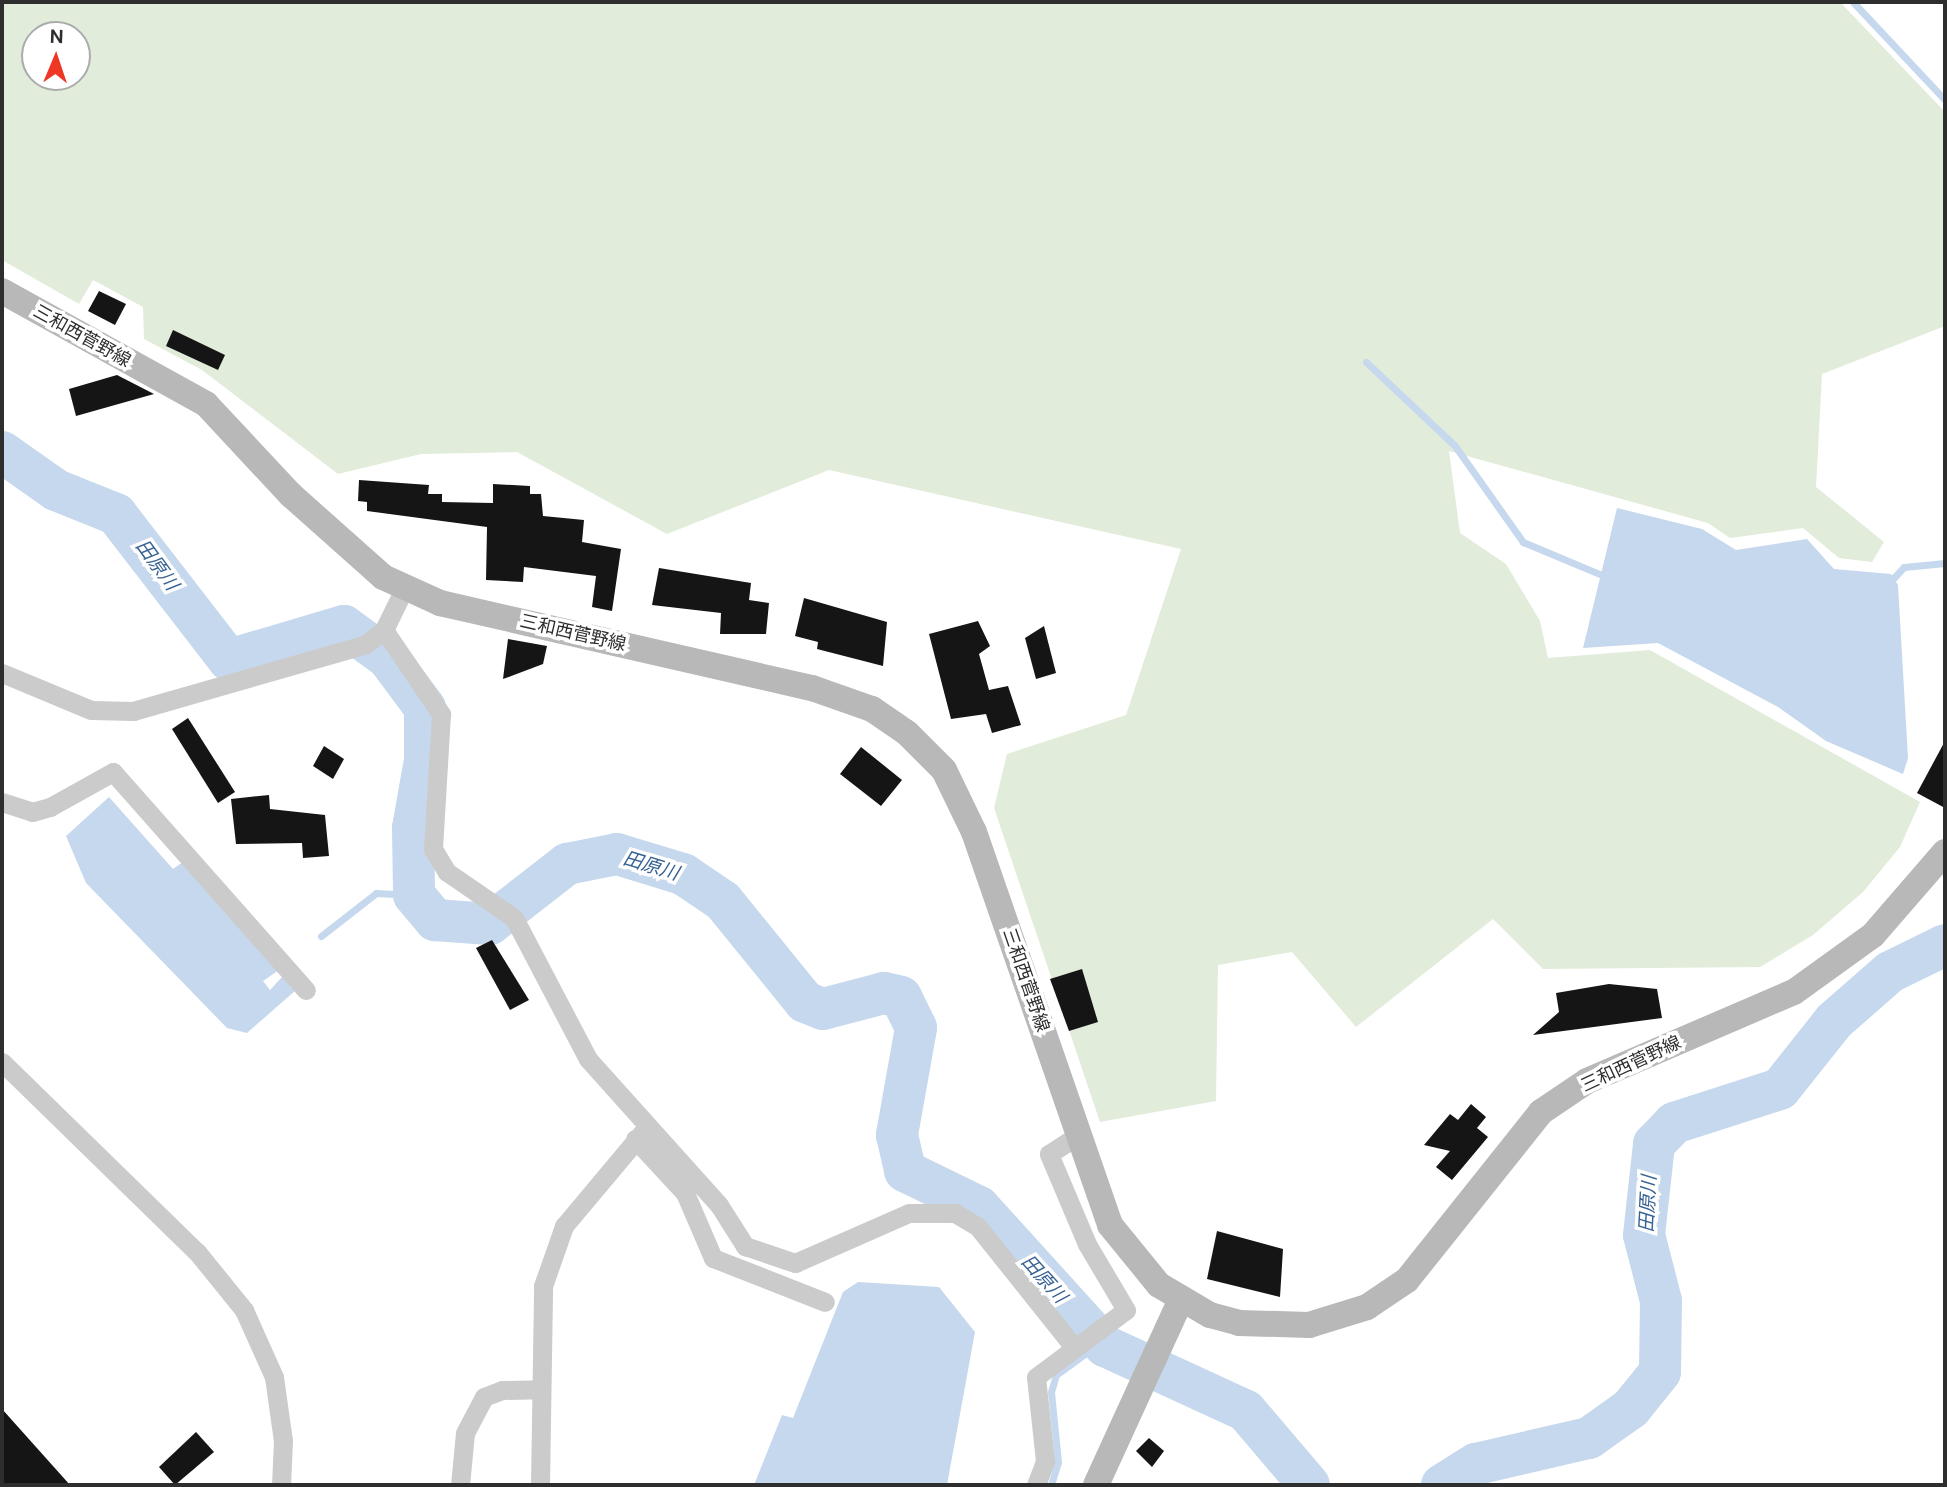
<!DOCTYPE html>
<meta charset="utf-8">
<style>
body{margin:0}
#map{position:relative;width:1947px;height:1487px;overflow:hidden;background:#fff;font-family:"DM Sans","Noto Sans JP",sans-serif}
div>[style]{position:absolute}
.green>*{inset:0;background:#e1ecdb}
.water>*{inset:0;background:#c6d8ed}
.stream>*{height:7px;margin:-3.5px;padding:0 3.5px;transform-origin:3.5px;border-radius:3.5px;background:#c6d8ed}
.river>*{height:42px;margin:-21px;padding:0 21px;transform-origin:21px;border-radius:21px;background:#c6d8ed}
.building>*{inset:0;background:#151515}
.street>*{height:19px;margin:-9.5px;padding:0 9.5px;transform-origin:9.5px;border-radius:9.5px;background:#cbcbcb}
.secondary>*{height:26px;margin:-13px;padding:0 13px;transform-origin:13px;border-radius:13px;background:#b8b8b8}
span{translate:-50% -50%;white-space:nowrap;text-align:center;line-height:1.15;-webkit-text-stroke:7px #fff;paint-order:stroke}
.street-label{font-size:18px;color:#2e2e2e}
.water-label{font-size:19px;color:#376294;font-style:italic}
.frame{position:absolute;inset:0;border:4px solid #2e2e2e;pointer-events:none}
.north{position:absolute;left:21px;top:21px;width:70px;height:70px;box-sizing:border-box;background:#fff;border:2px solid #ababab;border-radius:50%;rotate:2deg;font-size:19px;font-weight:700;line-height:28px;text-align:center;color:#2e2e2e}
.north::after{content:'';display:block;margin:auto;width:24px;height:32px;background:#ef3726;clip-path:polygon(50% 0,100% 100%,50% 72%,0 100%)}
</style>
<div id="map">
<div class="green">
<i style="clip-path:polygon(evenodd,2px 2px,1840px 2px,1945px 112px,1945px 326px,1822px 374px,1816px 487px,1884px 542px,1872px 562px,1839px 558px,1803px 528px,1730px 538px,1708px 523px,1449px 451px,1460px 533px,1506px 564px,1540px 621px,1548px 658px,1650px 650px,1920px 802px,1900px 847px,1863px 892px,1813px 935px,1760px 967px,1543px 969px,1493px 919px,1356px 1027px,1292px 952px,1218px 965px,1216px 1101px,1100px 1122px,994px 808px,1007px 754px,1126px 715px,1181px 549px,829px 470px,667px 534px,517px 452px,421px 454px,338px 474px,202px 370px,144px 339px,143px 307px,93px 280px,79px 304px,2px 260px,2px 2px,35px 35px,77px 35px,77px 77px,35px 77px,35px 35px)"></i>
</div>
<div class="water">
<i style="clip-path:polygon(1617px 508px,1702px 529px,1736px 550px,1807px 539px,1834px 569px,1891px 574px,1898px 585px,1908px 758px,1903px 774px,1826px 741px,1778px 707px,1658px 643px,1583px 648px)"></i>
<i style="clip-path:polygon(109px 797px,173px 869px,183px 862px,279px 970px,263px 981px,270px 990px,284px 975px,296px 990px,247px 1033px,227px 1028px,86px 883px,66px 836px)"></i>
<i style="clip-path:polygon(858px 1282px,939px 1287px,975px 1332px,947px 1485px,754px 1485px,782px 1415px,793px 1418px,843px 1292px)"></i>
</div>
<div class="stream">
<i style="left:1853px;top:2px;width:134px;rotate:46.8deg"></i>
<i style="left:1366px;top:362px;width:122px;rotate:43.3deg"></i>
<i style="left:1455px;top:446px;width:118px;rotate:54.7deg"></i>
<i style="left:1523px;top:542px;width:93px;rotate:22.7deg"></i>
<i style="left:1888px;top:584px;width:23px;rotate:-47deg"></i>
<i style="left:1904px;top:567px;width:41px;rotate:-5.6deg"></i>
<i style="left:321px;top:936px;width:70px;rotate:-38deg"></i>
<i style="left:376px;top:893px;width:38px;rotate:3deg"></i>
<i style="left:1051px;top:1485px;width:24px;rotate:-73deg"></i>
<i style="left:1058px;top:1462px;width:70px;rotate:-95.7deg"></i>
<i style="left:1051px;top:1392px;width:18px;rotate:-74deg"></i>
<i style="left:1056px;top:1375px;width:56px;rotate:-36.3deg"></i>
</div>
<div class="river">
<i style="left:2px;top:452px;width:66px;rotate:35.1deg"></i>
<i style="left:56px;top:490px;width:65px;rotate:21.8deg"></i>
<i style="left:116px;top:514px;width:185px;rotate:52.3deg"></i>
<i style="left:229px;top:660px;width:120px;rotate:-16.5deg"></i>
<i style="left:344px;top:626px;width:54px;rotate:36deg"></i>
<i style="left:388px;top:658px;width:62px;rotate:53.5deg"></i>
<i style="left:425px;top:708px;width:52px;rotate:90deg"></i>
<i style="left:425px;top:760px;width:69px;rotate:100deg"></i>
<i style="left:413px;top:828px;width:67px;rotate:89.1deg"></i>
<i style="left:414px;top:895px;width:33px;rotate:50deg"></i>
<i style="left:435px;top:920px;width:55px;rotate:4.2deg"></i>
<i style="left:490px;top:924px;width:98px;rotate:-37.9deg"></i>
<i style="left:567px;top:864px;width:51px;rotate:-11.3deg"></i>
<i style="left:617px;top:854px;width:69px;rotate:16.9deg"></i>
<i style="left:683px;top:874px;width:48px;rotate:34deg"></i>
<i style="left:723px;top:901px;width:130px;rotate:50.9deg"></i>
<i style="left:805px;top:1002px;width:19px;rotate:21deg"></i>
<i style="left:823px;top:1009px;width:63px;rotate:-14.7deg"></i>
<i style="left:884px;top:993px;width:17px;rotate:13deg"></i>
<i style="left:901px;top:997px;width:34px;rotate:64deg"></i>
<i style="left:916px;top:1028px;width:109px;rotate:100.1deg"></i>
<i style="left:897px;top:1135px;width:37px;rotate:77deg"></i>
<i style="left:905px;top:1171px;width:82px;rotate:25.9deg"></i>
<i style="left:979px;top:1207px;width:188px;rotate:47.8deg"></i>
<i style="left:1105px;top:1346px;width:155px;rotate:24.7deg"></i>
<i style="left:1246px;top:1411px;width:97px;rotate:49.6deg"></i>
<i style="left:1442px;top:1485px;width:40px;rotate:-32deg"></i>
<i style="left:1476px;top:1464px;width:116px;rotate:-13deg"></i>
<i style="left:1589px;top:1438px;width:52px;rotate:-35.5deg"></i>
<i style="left:1631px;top:1408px;width:46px;rotate:-51.1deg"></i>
<i style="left:1660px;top:1372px;width:71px;rotate:-89.2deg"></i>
<i style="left:1661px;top:1301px;width:68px;rotate:-104.4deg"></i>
<i style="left:1644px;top:1235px;width:92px;rotate:-83.7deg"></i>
<i style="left:1654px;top:1144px;width:29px;rotate:-46deg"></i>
<i style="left:1674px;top:1123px;width:111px;rotate:-17.8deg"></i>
<i style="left:1780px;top:1089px;width:87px;rotate:-51.5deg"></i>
<i style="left:1834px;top:1021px;width:74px;rotate:-41.2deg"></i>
<i style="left:1890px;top:972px;width:61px;rotate:-26.1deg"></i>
</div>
<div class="building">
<i style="clip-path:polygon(99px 291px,126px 304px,115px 325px,88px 311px)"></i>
<i style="clip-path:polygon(173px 330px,225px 355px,218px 370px,166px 346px)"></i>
<i style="clip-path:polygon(117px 375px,154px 394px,76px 416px,69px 389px)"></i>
<i style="clip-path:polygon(359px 480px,429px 485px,428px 494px,442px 494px,442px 502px,493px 503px,493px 484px,530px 486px,530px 494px,541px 494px,543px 516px,584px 520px,582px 542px,621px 549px,612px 611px,592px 607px,596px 576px,524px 567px,523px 582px,486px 580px,487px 527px,367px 511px,367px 502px,358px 501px)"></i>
<i style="clip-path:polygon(659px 568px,751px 583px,749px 600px,769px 603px,766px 634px,720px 634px,721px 613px,652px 605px)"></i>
<i style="clip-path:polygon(804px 598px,887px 622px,883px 666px,817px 649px,818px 642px,795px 636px)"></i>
<i style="clip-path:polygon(978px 621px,990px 646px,979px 654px,989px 690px,1008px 686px,1021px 725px,992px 733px,986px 714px,951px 719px,929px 634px)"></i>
<i style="clip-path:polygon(1044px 626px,1056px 673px,1036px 679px,1025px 638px)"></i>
<i style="clip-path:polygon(508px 639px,547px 646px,543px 664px,503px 679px)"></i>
<i style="clip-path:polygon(188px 718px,235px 792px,218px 803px,172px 729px)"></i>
<i style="clip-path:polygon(1945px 741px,1945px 808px,1917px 793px)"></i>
<i style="clip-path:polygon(324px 746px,344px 759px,333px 779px,313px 766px)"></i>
<i style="clip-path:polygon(861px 747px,902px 780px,881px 806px,840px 774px)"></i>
<i style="clip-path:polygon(269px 795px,270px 809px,325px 815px,329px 856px,303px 858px,302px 843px,236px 844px,231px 799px)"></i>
<i style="clip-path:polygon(492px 940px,529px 1000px,510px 1010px,476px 948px)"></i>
<i style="clip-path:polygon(1082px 969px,1098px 1022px,1069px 1031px,1050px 979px)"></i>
<i style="clip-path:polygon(1609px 984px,1657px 989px,1662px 1018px,1533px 1035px,1559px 1012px,1556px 993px)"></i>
<i style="clip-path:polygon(1471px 1104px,1486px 1117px,1477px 1128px,1488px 1137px,1452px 1180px,1436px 1167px,1450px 1151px,1424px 1145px,1450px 1114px,1458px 1120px)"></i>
<i style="clip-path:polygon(1217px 1231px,1283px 1249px,1280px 1297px,1207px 1279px)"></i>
<i style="clip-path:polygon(2px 1409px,70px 1485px,2px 1485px)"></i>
<i style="clip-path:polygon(196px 1432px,214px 1452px,175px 1485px,159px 1467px)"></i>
<i style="clip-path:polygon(1149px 1438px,1164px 1451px,1152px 1467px,1136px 1451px)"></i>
</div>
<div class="street">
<i style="left:384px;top:630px;width:102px;rotate:55.8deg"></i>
<i style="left:441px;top:714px;width:135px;rotate:93.4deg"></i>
<i style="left:433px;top:849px;width:27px;rotate:59deg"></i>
<i style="left:447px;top:872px;width:81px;rotate:34.5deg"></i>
<i style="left:514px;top:918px;width:159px;rotate:62.3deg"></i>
<i style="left:588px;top:1059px;width:196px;rotate:48.1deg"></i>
<i style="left:719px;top:1205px;width:49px;rotate:57.6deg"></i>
<i style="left:745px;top:1246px;width:53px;rotate:18.8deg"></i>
<i style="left:795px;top:1263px;width:124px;rotate:-23.7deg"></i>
<i style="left:909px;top:1213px;width:46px"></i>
<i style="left:955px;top:1213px;width:27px;rotate:31deg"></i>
<i style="left:978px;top:1227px;width:152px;rotate:51.4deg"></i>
<i style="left:2px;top:673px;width:96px;rotate:22.6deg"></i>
<i style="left:91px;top:710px;width:42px;rotate:1.4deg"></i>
<i style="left:133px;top:711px;width:242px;rotate:-16deg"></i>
<i style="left:366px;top:644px;width:23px;rotate:-38deg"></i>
<i style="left:384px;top:630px;width:48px;rotate:-64deg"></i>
<i style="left:2px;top:802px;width:32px;rotate:18deg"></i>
<i style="left:32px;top:812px;width:19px;rotate:-16deg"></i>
<i style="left:50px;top:807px;width:72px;rotate:-29.1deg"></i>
<i style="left:113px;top:772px;width:291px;rotate:48.5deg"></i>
<i style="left:2px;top:1062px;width:272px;rotate:44.3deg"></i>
<i style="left:197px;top:1252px;width:75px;rotate:51deg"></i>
<i style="left:244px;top:1310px;width:73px;rotate:65.9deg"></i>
<i style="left:274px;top:1377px;width:65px;rotate:82deg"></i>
<i style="left:283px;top:1441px;width:44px;rotate:92.6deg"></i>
<i style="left:635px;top:1139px;width:74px;rotate:47.2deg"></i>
<i style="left:685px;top:1193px;width:71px;rotate:66.7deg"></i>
<i style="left:713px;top:1258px;width:120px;rotate:21.4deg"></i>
<i style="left:460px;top:1485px;width:52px;rotate:-84.5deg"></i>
<i style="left:465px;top:1433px;width:41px;rotate:-62.2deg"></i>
<i style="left:484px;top:1397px;width:19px;rotate:-21deg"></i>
<i style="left:502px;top:1390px;width:39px;rotate:-1deg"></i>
<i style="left:540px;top:1485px;width:199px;rotate:-89.1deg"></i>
<i style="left:543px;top:1286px;width:64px;rotate:-70.7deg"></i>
<i style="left:564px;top:1226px;width:129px;rotate:-50deg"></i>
<i style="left:1036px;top:1485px;width:26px;rotate:-69deg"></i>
<i style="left:1045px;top:1461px;width:84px;rotate:-96.1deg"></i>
<i style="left:1036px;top:1377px;width:112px;rotate:-36.7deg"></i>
<i style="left:1126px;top:1310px;width:77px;rotate:-120.6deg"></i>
<i style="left:1087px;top:1244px;width:98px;rotate:-112.9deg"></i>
<i style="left:1049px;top:1154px;width:33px;rotate:-33deg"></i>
</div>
<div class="secondary">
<i style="left:2px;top:291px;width:233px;rotate:29deg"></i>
<i style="left:206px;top:404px;width:125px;rotate:47deg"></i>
<i style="left:291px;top:495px;width:123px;rotate:41.7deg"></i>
<i style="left:383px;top:577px;width:63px;rotate:24.5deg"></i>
<i style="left:440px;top:603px;width:382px;rotate:12.9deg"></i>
<i style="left:812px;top:688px;width:64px;rotate:19.3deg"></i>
<i style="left:872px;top:709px;width:42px;rotate:34.4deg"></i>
<i style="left:907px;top:733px;width:52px;rotate:45deg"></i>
<i style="left:944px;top:770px;width:69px;rotate:64.2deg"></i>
<i style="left:974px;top:832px;width:416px;rotate:70.9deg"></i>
<i style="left:1110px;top:1225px;width:77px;rotate:50.8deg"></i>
<i style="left:1159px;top:1285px;width:59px;rotate:30.5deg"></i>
<i style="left:1210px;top:1315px;width:30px;rotate:15deg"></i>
<i style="left:1239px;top:1323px;width:70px;rotate:1.6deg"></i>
<i style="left:1309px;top:1325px;width:61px;rotate:-17.2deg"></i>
<i style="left:1367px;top:1307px;width:48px;rotate:-34deg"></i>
<i style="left:1407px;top:1280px;width:215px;rotate:-51.4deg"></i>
<i style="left:1541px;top:1112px;width:55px;rotate:-34deg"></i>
<i style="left:1587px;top:1081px;width:225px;rotate:-23.3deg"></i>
<i style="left:1794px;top:992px;width:97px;rotate:-35.8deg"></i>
<i style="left:1873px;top:935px;width:110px;rotate:-49.1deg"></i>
<i style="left:1096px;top:1485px;width:205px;rotate:-65.4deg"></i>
</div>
<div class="street-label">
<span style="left:82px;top:336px;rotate:29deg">三和西菅野線</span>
<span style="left:573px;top:633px;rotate:13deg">三和西菅野線</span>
<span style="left:1026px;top:980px;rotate:71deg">三和西菅野線</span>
<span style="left:1631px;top:1064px;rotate:-25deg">三和西菅野線</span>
</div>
<div class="water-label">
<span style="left:157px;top:565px;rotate:54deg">田原川</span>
<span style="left:651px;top:866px;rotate:17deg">田原川</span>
<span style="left:1648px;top:1204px;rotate:-87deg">田原川</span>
<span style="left:1044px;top:1279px;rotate:48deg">田原川</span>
</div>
<div class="frame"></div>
<div class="north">N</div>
</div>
